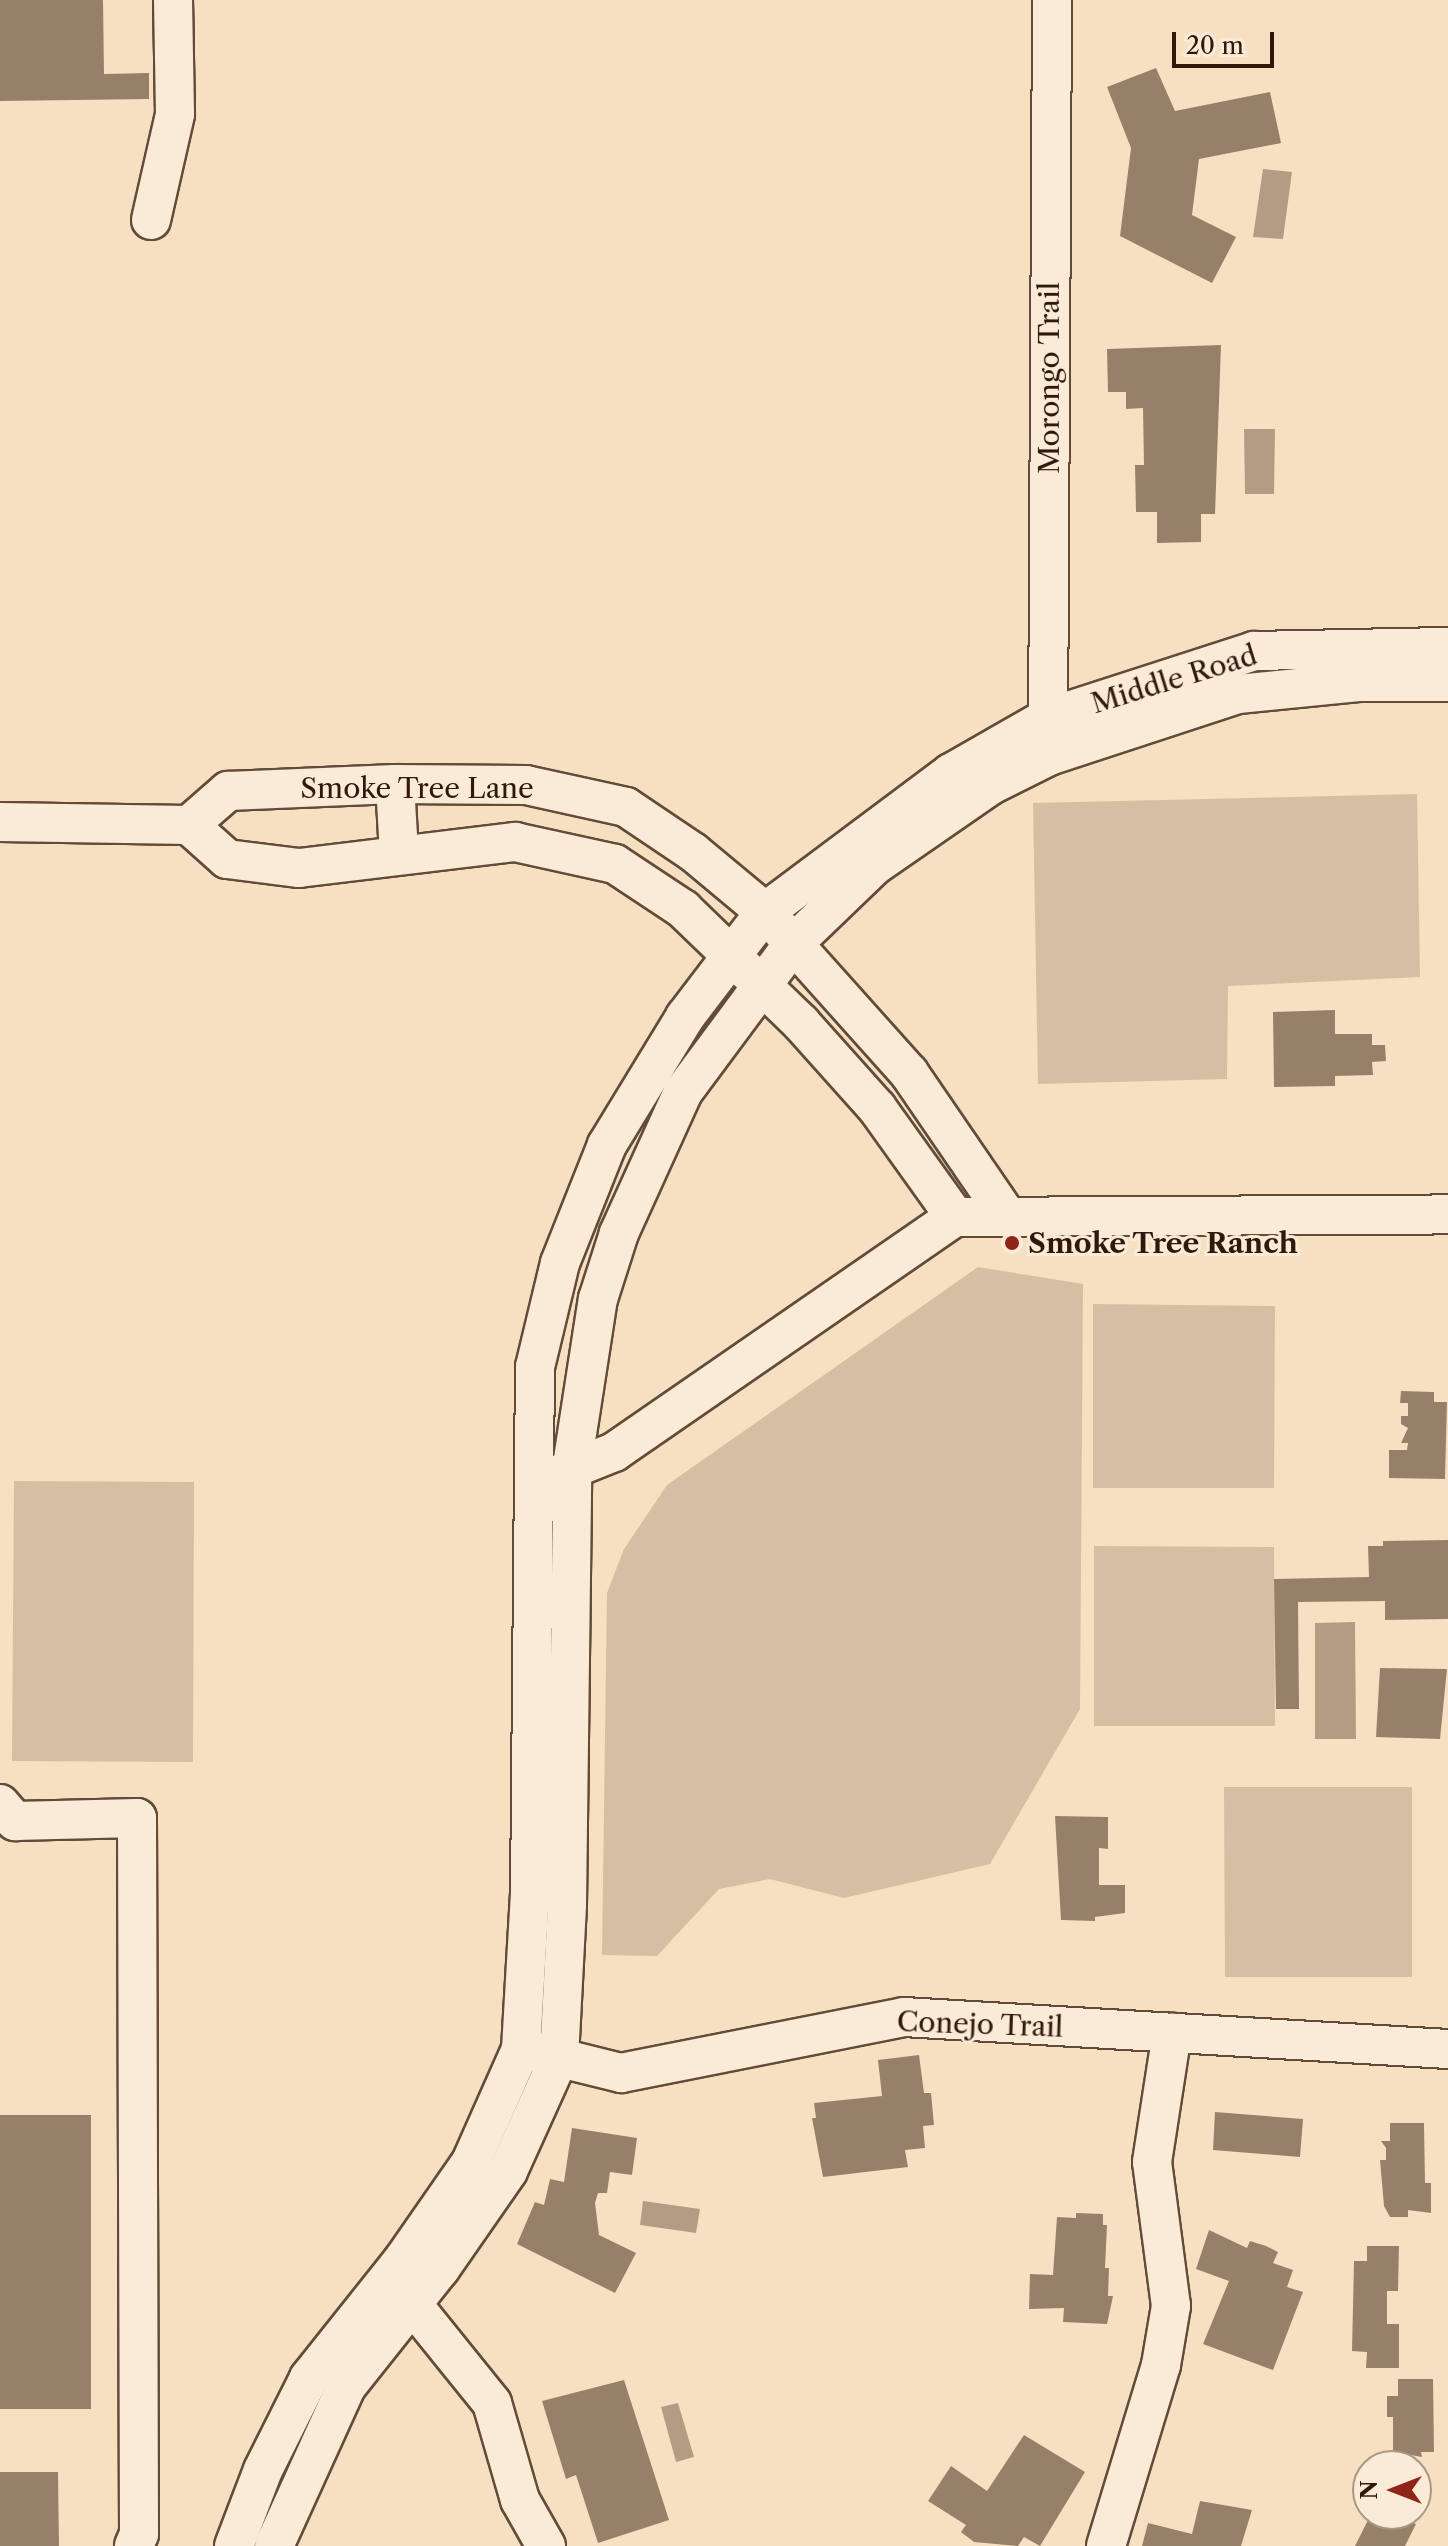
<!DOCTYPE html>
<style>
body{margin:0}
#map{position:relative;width:1448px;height:2546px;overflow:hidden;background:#f7e0c1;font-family:"Libre Caslon Text",serif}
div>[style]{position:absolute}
.green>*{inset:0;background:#d5bea2}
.water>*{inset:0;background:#b39c83}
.building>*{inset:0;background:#97806a}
.roads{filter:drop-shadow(2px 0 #624b39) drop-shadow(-2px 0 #624b39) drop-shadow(0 2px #624b39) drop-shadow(0 -2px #624b39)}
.minor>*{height:38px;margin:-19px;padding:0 19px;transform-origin:19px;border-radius:19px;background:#faebd7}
.dots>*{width:22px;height:22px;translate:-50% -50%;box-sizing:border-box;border:4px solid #faebd7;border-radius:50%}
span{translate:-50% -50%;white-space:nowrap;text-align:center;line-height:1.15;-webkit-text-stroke:6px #faebd7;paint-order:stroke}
.street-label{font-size:28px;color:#30190c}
.poi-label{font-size:28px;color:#30190c;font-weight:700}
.left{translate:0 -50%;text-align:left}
.north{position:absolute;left:1352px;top:2450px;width:80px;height:80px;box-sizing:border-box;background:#faebd7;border:2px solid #a99786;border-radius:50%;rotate:270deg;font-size:22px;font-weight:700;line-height:32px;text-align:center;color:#30190c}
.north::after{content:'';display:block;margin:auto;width:28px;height:36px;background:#8f2418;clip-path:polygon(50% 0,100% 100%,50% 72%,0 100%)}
.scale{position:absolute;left:1172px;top:32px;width:102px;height:36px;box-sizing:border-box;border:4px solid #30190c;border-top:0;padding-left:10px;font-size:24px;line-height:28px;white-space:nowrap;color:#30190c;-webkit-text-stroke:6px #faebd7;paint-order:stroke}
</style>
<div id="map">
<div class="green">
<i style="clip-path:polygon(1417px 794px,1420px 977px,1228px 986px,1227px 1079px,1038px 1084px,1033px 803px)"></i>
<i style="clip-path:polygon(978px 1267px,1083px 1284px,1080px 1709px,990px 1864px,844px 1898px,770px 1879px,719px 1889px,657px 1956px,602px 1955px,607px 1593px,624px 1549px,667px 1485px)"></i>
<i style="clip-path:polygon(1093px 1304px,1275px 1306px,1274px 1488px,1093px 1488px)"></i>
<i style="clip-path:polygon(14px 1481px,194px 1482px,193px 1762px,12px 1761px)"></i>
<i style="clip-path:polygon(1094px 1546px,1274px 1547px,1275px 1726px,1094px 1726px)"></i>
<i style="clip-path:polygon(1224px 1787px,1412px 1787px,1412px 1977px,1225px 1977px)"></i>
</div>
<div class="water">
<i style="clip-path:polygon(1263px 169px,1292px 172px,1283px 239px,1253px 237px)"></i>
<i style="clip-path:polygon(1244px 429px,1275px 429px,1274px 494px,1245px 494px)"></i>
<i style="clip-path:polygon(1355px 1622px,1356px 1739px,1315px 1739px,1315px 1623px)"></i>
<i style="clip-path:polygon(643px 2201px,700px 2209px,696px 2233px,640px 2225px)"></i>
<i style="clip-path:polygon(678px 2403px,694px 2457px,676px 2462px,661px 2407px)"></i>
</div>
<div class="building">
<i style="clip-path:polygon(0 0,103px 0,104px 74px,149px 73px,149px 99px,0 101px)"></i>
<i style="clip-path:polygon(1156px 68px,1175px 111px,1270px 92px,1281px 143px,1199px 159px,1192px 215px,1236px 237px,1212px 283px,1120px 236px,1131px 148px,1107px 87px)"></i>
<i style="clip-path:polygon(1221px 345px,1215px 514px,1201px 514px,1201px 542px,1157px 543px,1157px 512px,1136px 512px,1135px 465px,1144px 465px,1143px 408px,1126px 409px,1126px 392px,1108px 392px,1107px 349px)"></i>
<i style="clip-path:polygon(1335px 1010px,1335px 1034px,1372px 1034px,1372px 1045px,1385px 1045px,1386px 1061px,1372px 1062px,1373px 1075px,1335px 1076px,1335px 1086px,1274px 1087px,1273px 1012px)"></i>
<i style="clip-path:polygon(1401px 1391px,1434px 1392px,1434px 1402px,1447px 1402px,1445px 1479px,1389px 1478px,1389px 1450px,1407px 1450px,1408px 1443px,1401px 1443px,1408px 1428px,1401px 1424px,1401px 1416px,1408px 1416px,1408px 1403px,1400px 1403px)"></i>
<i style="clip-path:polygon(1448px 1540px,1448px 1619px,1385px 1620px,1385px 1601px,1298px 1602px,1299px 1709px,1276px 1709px,1274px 1579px,1369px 1577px,1368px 1546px,1383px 1546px,1383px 1541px)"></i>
<i style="clip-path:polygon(1380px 1668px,1447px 1669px,1440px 1739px,1376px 1737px)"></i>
<i style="clip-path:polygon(1055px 1816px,1108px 1817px,1108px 1849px,1099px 1848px,1099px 1885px,1125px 1885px,1125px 1913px,1095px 1917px,1095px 1921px,1061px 1920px)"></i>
<i style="clip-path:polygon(919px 2055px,924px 2093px,931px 2093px,934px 2125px,923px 2126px,925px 2148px,905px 2150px,908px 2167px,823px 2177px,812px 2118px,816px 2118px,814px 2103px,882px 2096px,878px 2060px)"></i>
<i style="clip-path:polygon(1215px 2112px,1303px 2119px,1300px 2157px,1213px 2150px)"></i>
<i style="clip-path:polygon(0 2115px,91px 2115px,91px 2409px,0 2409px)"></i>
<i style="clip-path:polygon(1390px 2123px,1424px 2123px,1425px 2183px,1431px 2183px,1431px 2213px,1408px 2210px,1408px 2217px,1390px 2217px,1384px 2206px,1380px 2160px,1386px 2160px,1386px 2148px,1381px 2141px,1390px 2141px)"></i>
<i style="clip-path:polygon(572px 2128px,637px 2138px,632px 2175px,610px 2172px,607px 2193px,598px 2193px,595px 2203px,599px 2235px,636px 2253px,615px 2293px,517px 2244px,535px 2202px,544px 2205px,550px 2179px,564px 2182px)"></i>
<i style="clip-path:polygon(1076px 2213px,1103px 2214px,1103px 2225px,1107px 2225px,1105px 2268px,1109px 2268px,1108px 2296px,1113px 2296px,1107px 2324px,1063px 2322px,1064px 2308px,1029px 2309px,1030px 2274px,1053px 2275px,1057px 2217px,1076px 2218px)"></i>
<i style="clip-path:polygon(1209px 2230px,1247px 2248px,1250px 2241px,1266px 2246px,1278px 2252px,1273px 2263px,1293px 2270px,1287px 2287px,1303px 2292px,1273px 2370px,1203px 2344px,1229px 2281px,1196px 2269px)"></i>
<i style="clip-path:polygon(1367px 2246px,1399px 2246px,1398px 2291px,1387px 2291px,1387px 2324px,1399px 2324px,1399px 2368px,1366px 2368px,1367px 2352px,1352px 2351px,1354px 2261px,1367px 2261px)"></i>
<i style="clip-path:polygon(1398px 2379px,1433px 2379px,1434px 2452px,1421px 2452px,1422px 2457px,1393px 2452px,1393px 2417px,1387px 2417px,1387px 2396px,1398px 2396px)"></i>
<i style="clip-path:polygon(624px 2380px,669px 2520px,598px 2543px,576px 2475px,566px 2479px,542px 2401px)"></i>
<i style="clip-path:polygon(1024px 2435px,1085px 2472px,1040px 2546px,1024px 2537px,1018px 2546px,974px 2542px,961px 2532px,966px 2525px,928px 2501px,951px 2466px,987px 2491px)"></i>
<i style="clip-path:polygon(0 2472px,58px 2472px,59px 2546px,0 2546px)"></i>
<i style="clip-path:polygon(1200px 2501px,1252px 2510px,1241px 2546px,1142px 2546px,1148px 2523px,1192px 2534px)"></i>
<i style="clip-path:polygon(1386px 2514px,1416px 2524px,1405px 2546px,1355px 2546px,1370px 2516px,1382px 2522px)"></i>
</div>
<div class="roads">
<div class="minor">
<i style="left:151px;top:220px;width:109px;rotate:-77.2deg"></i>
<i style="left:175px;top:114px;width:114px;rotate:-91deg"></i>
<i style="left:1048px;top:742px;width:742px;rotate:-89.69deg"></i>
<i style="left:395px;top:784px;width:70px;rotate:86.7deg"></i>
<i style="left:0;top:822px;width:189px;rotate:0.9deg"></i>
<i style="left:189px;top:825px;width:52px;rotate:-41.1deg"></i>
<i style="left:228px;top:791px;width:167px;rotate:-2.4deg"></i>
<i style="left:395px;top:784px;width:131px;rotate:0.4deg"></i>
<i style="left:526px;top:785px;width:102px;rotate:12.4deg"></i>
<i style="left:626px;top:807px;width:81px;rotate:33.9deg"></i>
<i style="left:693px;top:852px;width:94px;rotate:39.8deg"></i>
<i style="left:765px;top:912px;width:216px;rotate:48.2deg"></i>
<i style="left:909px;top:1073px;width:173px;rotate:55.6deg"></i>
<i style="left:189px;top:825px;width:51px;rotate:41.8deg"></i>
<i style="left:227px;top:859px;width:73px;rotate:7.1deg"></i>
<i style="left:299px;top:868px;width:218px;rotate:-6.9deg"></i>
<i style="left:515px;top:842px;width:102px;rotate:12.4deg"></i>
<i style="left:615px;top:864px;width:82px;rotate:33.5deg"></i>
<i style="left:683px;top:909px;width:164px;rotate:44deg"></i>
<i style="left:801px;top:1023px;width:114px;rotate:48.2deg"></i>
<i style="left:877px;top:1108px;width:134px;rotate:54.4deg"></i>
<i style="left:554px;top:1476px;width:65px;rotate:-21.8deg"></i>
<i style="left:614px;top:1452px;width:414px;rotate:-34.6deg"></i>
<i style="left:955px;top:1217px;width:493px;rotate:-0.3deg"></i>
<i style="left:0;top:1804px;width:23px;rotate:49deg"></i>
<i style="left:15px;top:1821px;width:122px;rotate:-1.4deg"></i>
<i style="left:137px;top:1818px;width:716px;rotate:89.84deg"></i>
<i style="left:139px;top:2534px;width:13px;rotate:113deg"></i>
<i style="left:536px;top:2052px;width:88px;rotate:13.9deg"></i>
<i style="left:621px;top:2073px;width:288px;rotate:-11.2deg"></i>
<i style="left:904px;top:2017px;width:545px;rotate:3.37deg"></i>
<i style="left:396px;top:2284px;width:153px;rotate:51.1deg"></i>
<i style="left:492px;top:2403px;width:101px;rotate:73.9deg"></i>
<i style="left:520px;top:2500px;width:53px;rotate:60.5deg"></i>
<i style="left:234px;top:2546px;width:81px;rotate:-69.1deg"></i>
<i style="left:263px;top:2470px;width:103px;rotate:-63.4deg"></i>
<i style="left:309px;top:2378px;width:151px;rotate:-51.5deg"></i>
<i style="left:403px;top:2260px;width:119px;rotate:-55.2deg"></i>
<i style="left:471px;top:2162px;width:124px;rotate:-66.1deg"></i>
<i style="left:521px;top:2049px;width:154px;rotate:-86.7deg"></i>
<i style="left:530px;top:1895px;width:528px;rotate:-89.46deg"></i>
<i style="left:535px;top:1367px;width:107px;rotate:-76.5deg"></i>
<i style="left:560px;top:1263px;width:127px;rotate:-68.3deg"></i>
<i style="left:607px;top:1145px;width:150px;rotate:-58.6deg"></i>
<i style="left:685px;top:1017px;width:132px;rotate:-52.7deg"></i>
<i style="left:765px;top:912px;width:232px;rotate:-36.8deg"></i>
<i style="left:951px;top:773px;width:111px;rotate:-29.8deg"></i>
<i style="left:1047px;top:718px;width:218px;rotate:-17.9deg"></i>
<i style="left:1254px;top:651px;width:194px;rotate:-1.2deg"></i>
<i style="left:274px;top:2546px;width:175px;rotate:-65.6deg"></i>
<i style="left:346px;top:2387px;width:151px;rotate:-51.5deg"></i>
<i style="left:440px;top:2269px;width:119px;rotate:-55.2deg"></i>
<i style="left:508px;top:2171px;width:124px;rotate:-65.7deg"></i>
<i style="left:559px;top:2058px;width:154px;rotate:-87deg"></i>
<i style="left:567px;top:1904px;width:438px;rotate:-89.3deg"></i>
<i style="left:572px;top:1466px;width:169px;rotate:-81.2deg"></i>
<i style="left:598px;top:1299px;width:69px;rotate:-72.3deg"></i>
<i style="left:619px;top:1233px;width:155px;rotate:-65.6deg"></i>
<i style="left:683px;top:1092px;width:184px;rotate:-53.4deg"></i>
<i style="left:793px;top:944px;width:112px;rotate:-43.9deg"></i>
<i style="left:874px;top:866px;width:142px;rotate:-34.7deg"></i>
<i style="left:991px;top:785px;width:65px;rotate:-26.6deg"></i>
<i style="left:1049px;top:756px;width:199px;rotate:-18.2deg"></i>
<i style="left:1238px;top:694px;width:121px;rotate:-5.7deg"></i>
<i style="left:1358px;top:682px;width:90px"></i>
<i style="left:1106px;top:2546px;width:189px;rotate:-73.1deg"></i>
<i style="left:1161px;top:2365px;width:60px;rotate:-80.4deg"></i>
<i style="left:1171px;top:2306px;width:145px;rotate:-97.5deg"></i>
<i style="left:1152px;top:2162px;width:131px;rotate:-81.2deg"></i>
</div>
</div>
<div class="dots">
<i style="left:1012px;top:1243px;background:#8f2418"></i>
</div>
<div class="street-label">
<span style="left:1049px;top:378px;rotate:-90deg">Morongo Trail</span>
<span style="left:1174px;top:679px;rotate:-17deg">Middle Road</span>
<span style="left:417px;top:788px">Smoke Tree Lane</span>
<span style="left:980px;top:2024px;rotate:2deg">Conejo Trail</span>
</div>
<div class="poi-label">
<span class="left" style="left:1028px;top:1243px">Smoke Tree Ranch</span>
</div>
<div class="north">N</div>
<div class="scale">20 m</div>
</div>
